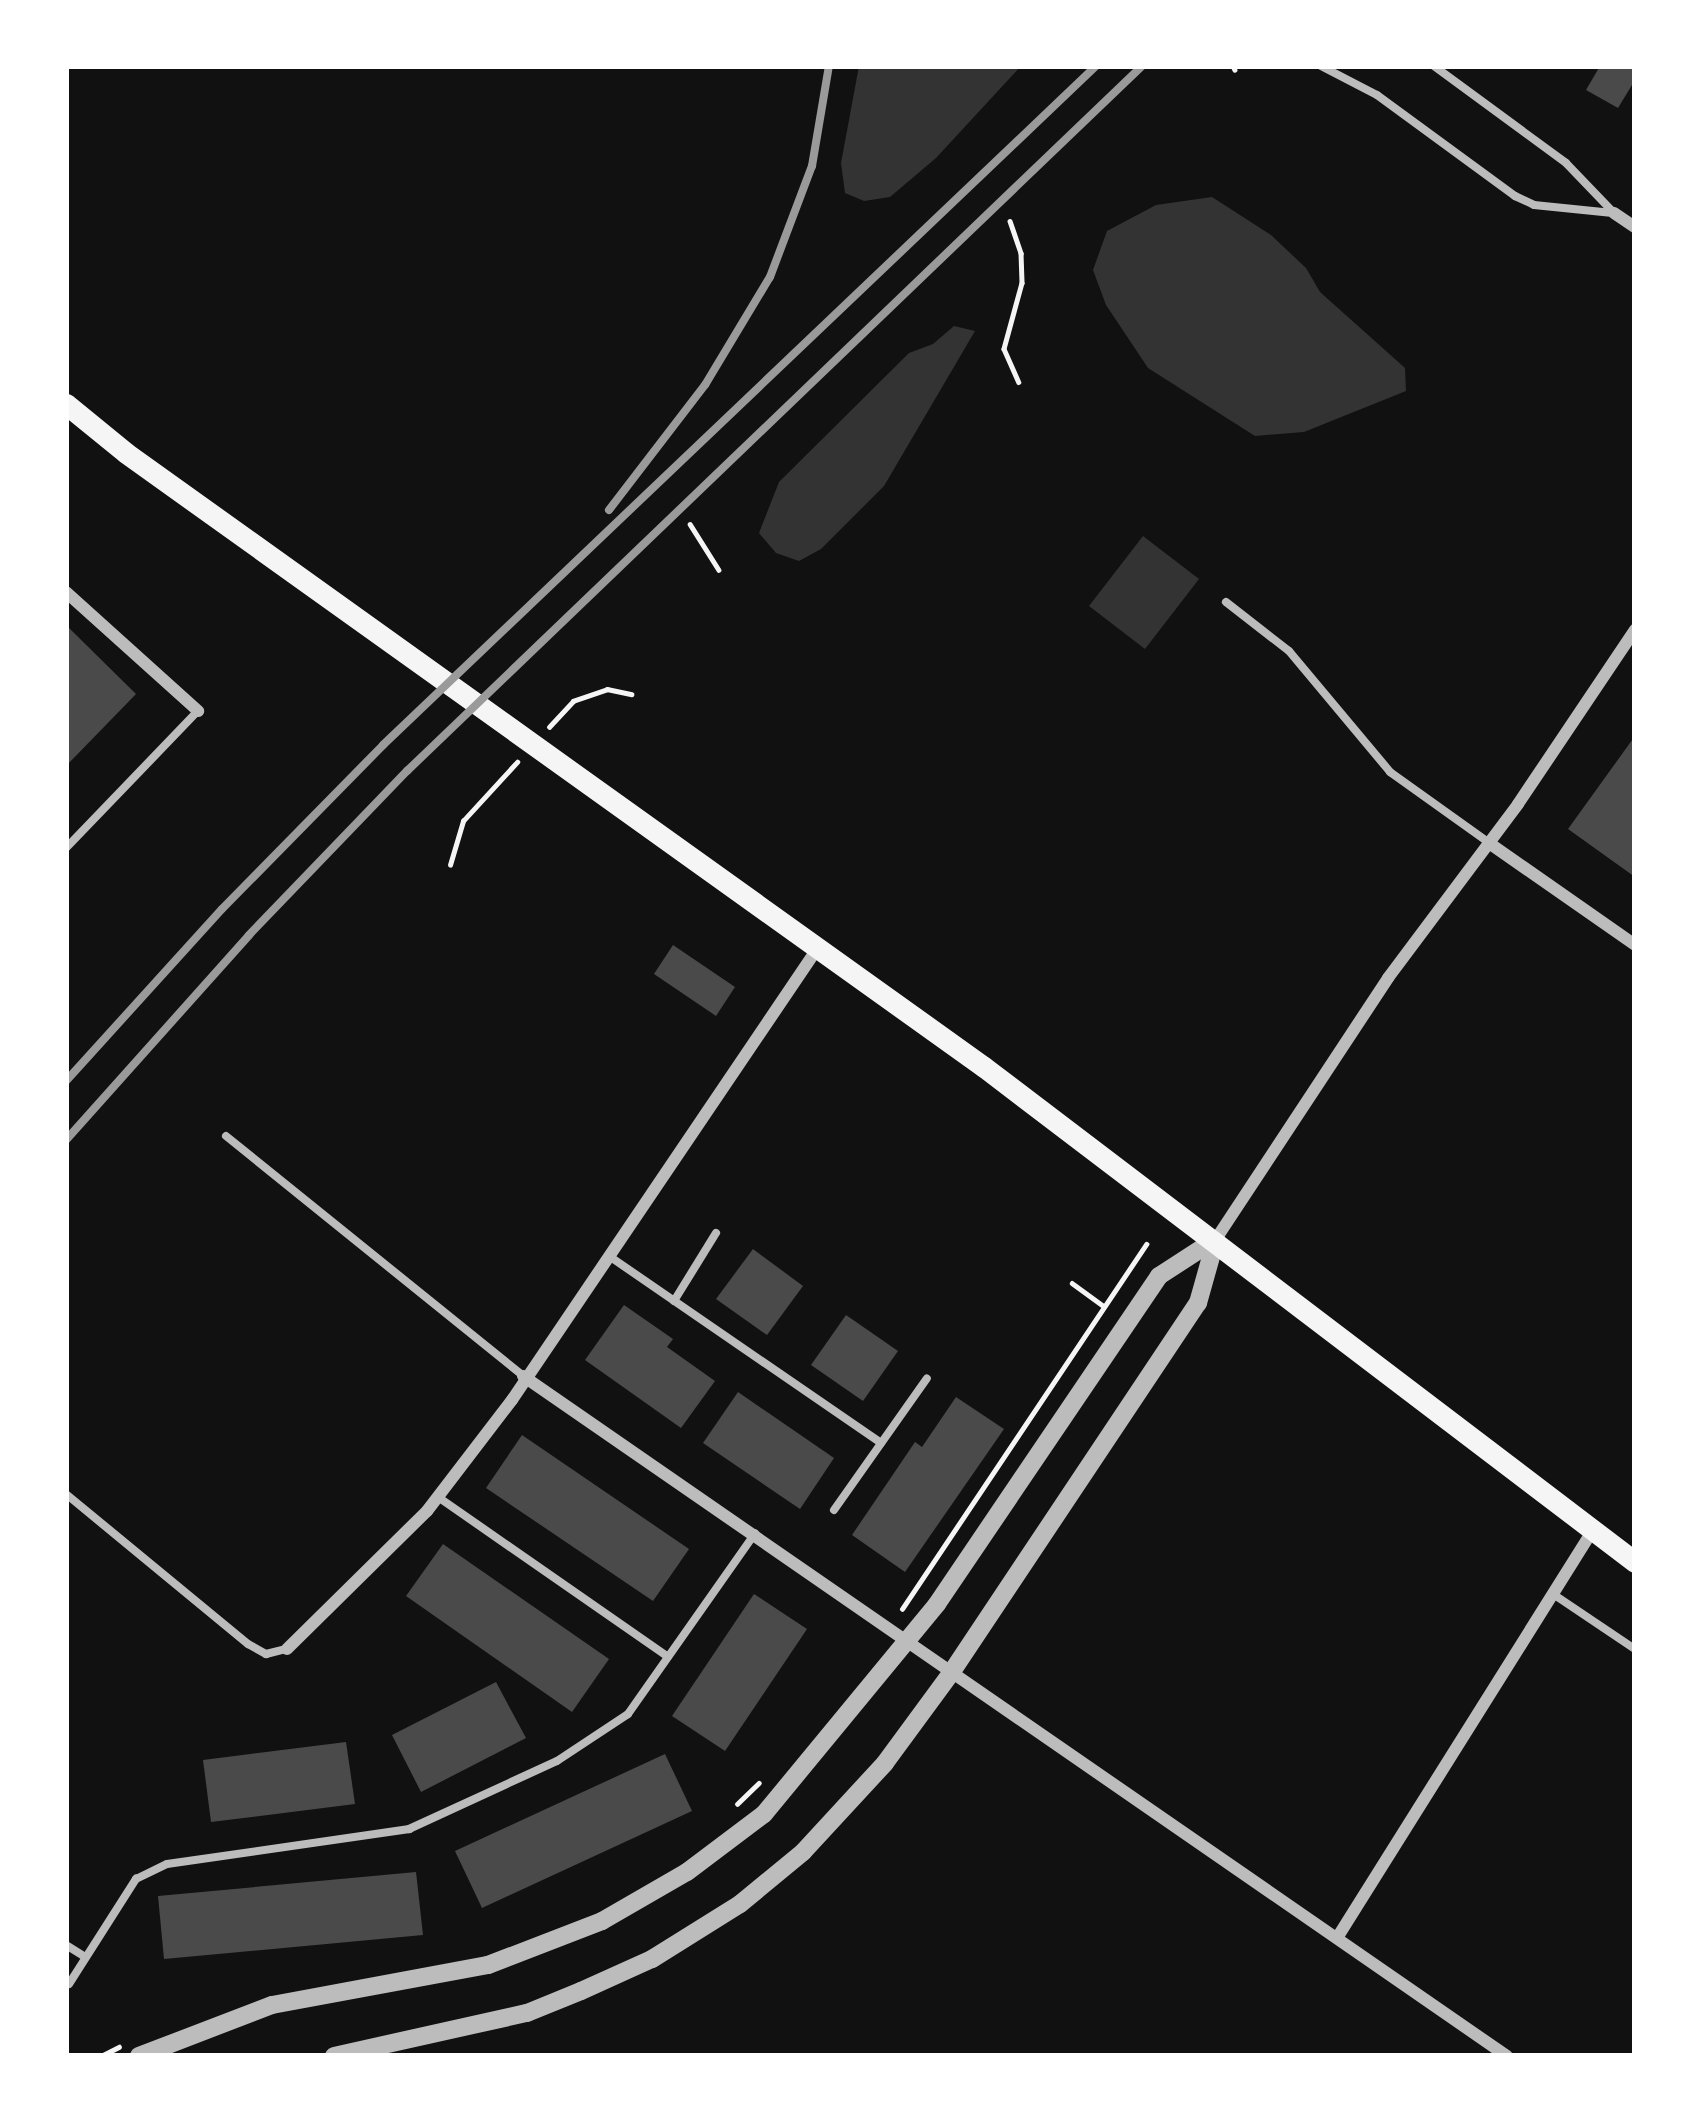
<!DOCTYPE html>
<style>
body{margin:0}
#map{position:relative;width:1701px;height:2122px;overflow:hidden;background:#111;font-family:Figtree,sans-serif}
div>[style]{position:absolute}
.water>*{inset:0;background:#333}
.building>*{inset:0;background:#4a4a4a}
.path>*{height:4.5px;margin:-2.25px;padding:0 2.25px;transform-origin:2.25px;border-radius:2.25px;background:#f5f5f5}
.service>*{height:8px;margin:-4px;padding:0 4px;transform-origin:4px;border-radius:4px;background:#bcbcbc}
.minor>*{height:12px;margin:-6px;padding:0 6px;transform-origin:6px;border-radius:6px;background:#bcbcbc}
.tertiary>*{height:18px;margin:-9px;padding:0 9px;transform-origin:9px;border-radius:9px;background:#bcbcbc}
.secondary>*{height:21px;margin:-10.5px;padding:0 10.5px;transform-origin:10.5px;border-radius:10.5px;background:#f5f5f5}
.rail>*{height:8px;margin:-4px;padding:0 4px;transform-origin:4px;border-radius:4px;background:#9a9a9a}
span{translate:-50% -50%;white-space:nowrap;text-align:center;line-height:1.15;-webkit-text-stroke:9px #fff;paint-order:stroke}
.frame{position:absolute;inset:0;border:69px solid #fff;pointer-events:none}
</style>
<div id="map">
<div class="water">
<i style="clip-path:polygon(859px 66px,1021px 66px,936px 158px,890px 197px,864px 201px,845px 193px,841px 163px)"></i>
<i style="clip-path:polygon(1212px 197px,1271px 235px,1306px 268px,1320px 292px,1405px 368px,1406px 391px,1304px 432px,1255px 436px,1148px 368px,1106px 305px,1093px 270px,1107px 231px,1156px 205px)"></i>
<i style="clip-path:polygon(954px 326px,975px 331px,884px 486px,821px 549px,799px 561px,776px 553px,759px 533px,779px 482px,909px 353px,933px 344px)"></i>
<i style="clip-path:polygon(1143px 536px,1199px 579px,1145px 649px,1089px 606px)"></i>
</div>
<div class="building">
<i style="clip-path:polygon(1600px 66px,1635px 66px,1635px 80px,1618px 108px,1586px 90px)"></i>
<i style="clip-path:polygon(66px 625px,136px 694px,66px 766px)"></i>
<i style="clip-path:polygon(1635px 736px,1635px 877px,1568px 829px)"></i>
<i style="clip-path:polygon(673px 945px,735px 987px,716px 1016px,654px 974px)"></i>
<i style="clip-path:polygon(753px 1249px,803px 1286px,767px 1335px,716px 1299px)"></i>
<i style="clip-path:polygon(624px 1305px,673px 1339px,667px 1347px,715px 1381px,681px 1428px,585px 1360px)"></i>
<i style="clip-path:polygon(846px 1315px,898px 1351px,863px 1401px,811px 1365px)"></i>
<i style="clip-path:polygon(738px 1392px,834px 1458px,800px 1509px,703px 1443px)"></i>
<i style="clip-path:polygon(956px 1397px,1004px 1429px,905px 1572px,852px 1535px,915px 1442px,922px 1447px)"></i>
<i style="clip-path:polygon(522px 1435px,689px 1549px,653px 1601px,486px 1488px)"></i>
<i style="clip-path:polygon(443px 1544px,609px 1659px,572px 1712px,406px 1596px)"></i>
<i style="clip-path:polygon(754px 1594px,807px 1629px,725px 1751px,672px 1716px)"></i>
<i style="clip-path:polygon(496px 1682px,526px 1738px,421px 1792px,392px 1735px)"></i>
<i style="clip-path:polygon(346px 1742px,355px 1804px,211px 1822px,203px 1760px)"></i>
<i style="clip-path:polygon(665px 1754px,692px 1811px,482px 1908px,455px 1851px)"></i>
<i style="clip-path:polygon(416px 1872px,423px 1935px,164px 1959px,158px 1896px)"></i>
</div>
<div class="path">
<i style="left:1233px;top:66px;width:4px;rotate:63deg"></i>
<i style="left:1010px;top:221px;width:34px;rotate:71deg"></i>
<i style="left:1021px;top:253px;width:30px;rotate:88deg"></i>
<i style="left:1022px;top:283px;width:68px;rotate:105.3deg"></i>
<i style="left:1004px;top:349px;width:36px;rotate:66deg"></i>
<i style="left:690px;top:524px;width:54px;rotate:57.8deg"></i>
<i style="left:549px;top:727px;width:35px;rotate:-47deg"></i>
<i style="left:573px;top:701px;width:36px;rotate:-19deg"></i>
<i style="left:607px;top:689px;width:25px;rotate:12deg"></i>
<i style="left:450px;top:865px;width:46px;rotate:-73.5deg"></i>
<i style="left:463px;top:821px;width:80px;rotate:-47.5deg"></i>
<i style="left:1072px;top:1283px;width:39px;rotate:36deg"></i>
<i style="left:902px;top:1609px;width:439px;rotate:-56.2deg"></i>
<i style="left:737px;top:1804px;width:30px;rotate:-44deg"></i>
<i style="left:101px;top:2056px;width:20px;rotate:-27deg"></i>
</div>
<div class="service">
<i style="left:1321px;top:66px;width:63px;rotate:27.4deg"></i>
<i style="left:1377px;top:95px;width:171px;rotate:36.2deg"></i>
<i style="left:1515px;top:196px;width:21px;rotate:25deg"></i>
<i style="left:1534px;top:205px;width:79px;rotate:5.8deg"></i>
<i style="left:1434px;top:66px;width:164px;rotate:36.3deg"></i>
<i style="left:1566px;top:163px;width:68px;rotate:46.2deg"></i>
<i style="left:1226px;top:602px;width:80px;rotate:37.9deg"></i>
<i style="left:1289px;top:651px;width:158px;rotate:50.1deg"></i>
<i style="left:1390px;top:772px;width:120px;rotate:35.5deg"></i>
<i style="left:66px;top:848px;width:190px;rotate:-46.1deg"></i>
<i style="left:226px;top:1136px;width:382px;rotate:38.9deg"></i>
<i style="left:609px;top:1256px;width:330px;rotate:34.5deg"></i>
<i style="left:674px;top:1301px;width:80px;rotate:-58.3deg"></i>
<i style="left:66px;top:1494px;width:236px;rotate:39.5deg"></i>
<i style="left:248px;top:1644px;width:21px;rotate:29deg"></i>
<i style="left:266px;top:1654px;width:21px;rotate:-14deg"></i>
<i style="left:438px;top:1497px;width:280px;rotate:34.8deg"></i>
<i style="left:834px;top:1510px;width:161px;rotate:-54.8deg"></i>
<i style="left:1553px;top:1594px;width:99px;rotate:33.9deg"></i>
<i style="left:66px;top:1945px;width:22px;rotate:32deg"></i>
<i style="left:69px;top:1984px;width:125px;rotate:-57.5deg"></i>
<i style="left:136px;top:1879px;width:34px;rotate:-26deg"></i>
<i style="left:167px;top:1864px;width:245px;rotate:-8.2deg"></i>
<i style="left:409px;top:1829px;width:163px;rotate:-24.7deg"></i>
<i style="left:557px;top:1761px;width:85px;rotate:-33.5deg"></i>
<i style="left:628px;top:1714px;width:221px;rotate:-54.9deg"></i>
</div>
<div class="minor">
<i style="left:1614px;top:213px;width:25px;rotate:34deg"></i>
<i style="left:66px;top:592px;width:178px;rotate:42deg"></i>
<i style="left:1489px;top:843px;width:178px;rotate:34.9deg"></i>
<i style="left:1216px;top:1239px;width:313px;rotate:-56.6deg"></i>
<i style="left:1388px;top:978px;width:217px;rotate:-53.2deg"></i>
<i style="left:1518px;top:804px;width:210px;rotate:-56.1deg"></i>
<i style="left:523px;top:1376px;width:1196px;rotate:34.65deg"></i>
<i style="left:287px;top:1649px;width:197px;rotate:-44.6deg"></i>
<i style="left:427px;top:1511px;width:140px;rotate:-52.6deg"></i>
<i style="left:512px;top:1400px;width:544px;rotate:-55.93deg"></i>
<i style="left:1337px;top:1938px;width:480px;rotate:-57.9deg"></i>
</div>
<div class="tertiary">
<i style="left:139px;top:2056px;width:142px;rotate:-21deg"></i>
<i style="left:272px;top:2005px;width:220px;rotate:-10.5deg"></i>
<i style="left:488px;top:1965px;width:122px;rotate:-21.1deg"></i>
<i style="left:602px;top:1921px;width:98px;rotate:-30deg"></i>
<i style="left:687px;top:1872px;width:96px;rotate:-37deg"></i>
<i style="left:764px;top:1814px;width:272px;rotate:-50.5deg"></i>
<i style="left:937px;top:1604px;width:396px;rotate:-55.9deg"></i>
<i style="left:1159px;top:1276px;width:68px;rotate:-33deg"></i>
<i style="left:334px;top:2056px;width:198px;rotate:-12.6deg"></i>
<i style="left:527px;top:2013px;width:58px;rotate:-22.2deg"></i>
<i style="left:581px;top:1991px;width:78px;rotate:-24.3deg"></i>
<i style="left:652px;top:1959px;width:104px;rotate:-32deg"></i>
<i style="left:740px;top:1904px;width:82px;rotate:-39.5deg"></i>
<i style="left:803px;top:1852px;width:121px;rotate:-47.3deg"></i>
<i style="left:885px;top:1763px;width:112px;rotate:-53.7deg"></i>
<i style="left:951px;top:1673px;width:445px;rotate:-56.3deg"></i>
<i style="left:1198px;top:1303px;width:66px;rotate:-74.3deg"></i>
</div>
<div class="secondary">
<i style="left:66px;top:404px;width:77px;rotate:39.2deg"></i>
<i style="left:126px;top:453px;width:1055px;rotate:35.59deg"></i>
<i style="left:984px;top:1067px;width:818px;rotate:37.25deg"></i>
</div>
<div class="rail">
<i style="left:609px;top:510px;width:158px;rotate:-52.5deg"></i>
<i style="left:705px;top:385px;width:126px;rotate:-59deg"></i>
<i style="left:770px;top:277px;width:119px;rotate:-69.3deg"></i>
<i style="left:812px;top:166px;width:101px;rotate:-80.4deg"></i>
<i style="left:66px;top:1081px;width:232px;rotate:-47.8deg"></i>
<i style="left:222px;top:909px;width:230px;rotate:-45.5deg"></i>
<i style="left:383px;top:745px;width:985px;rotate:-43.6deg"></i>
<i style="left:66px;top:1140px;width:275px;rotate:-48.2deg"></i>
<i style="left:249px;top:935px;width:228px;rotate:-46.1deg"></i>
<i style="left:407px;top:771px;width:1018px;rotate:-43.81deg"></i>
</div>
<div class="frame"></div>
</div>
